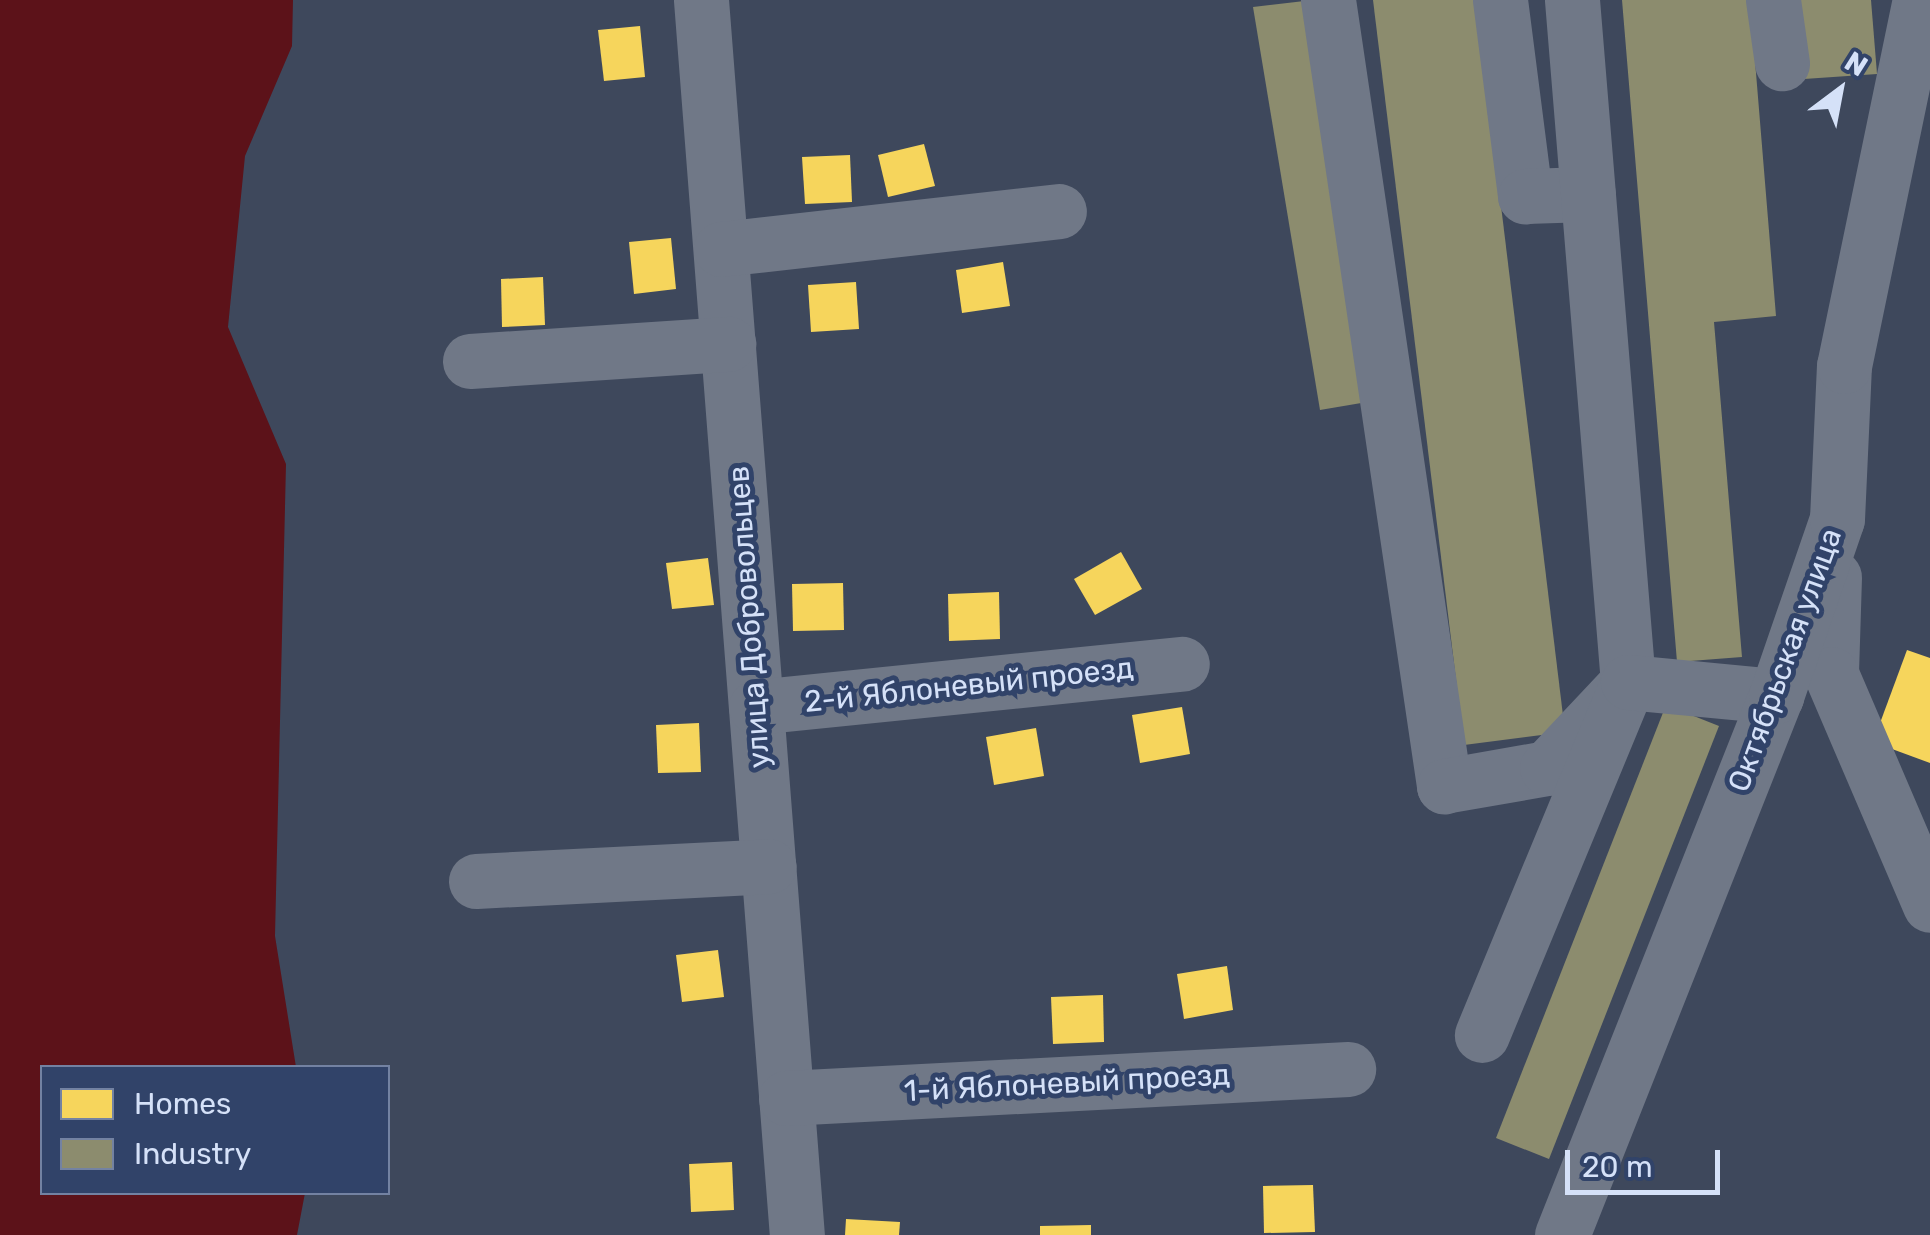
<!DOCTYPE html>
<meta charset="utf-8">
<style>
body{margin:0}
#map{position:relative;width:1930px;height:1235px;overflow:hidden;background:#3e485c;font-family:Rubik,sans-serif}
div>[style]{position:absolute}
.water>*{inset:0;background:#5c1219}
.homes>*{inset:0;background:#f6d55c}
.industry>*{inset:0;background:#8c8c6e}
.minor>*{height:55px;margin:-27.5px;padding:0 27.5px;transform-origin:27.5px;border-radius:27.5px;background:#707887}
span{translate:-50% -50%;white-space:nowrap;text-align:center;line-height:1.15;-webkit-text-stroke:10px #314369;paint-order:stroke}
.street-label{font-size:30px;color:#d5e1f8}
.legend{position:absolute;left:40px;top:1065px;width:350px;height:130px;box-sizing:border-box;background:#314369;border:2px solid #7382a2;margin:0;padding:12px 18px;list-style:none;font-size:30px;color:#d5e1f8}
.legend li{display:flex;align-items:center;gap:20px;height:50px}
.legend b{width:50px;border:2px solid #7382a2}
.north{position:absolute;left:1790px;top:40px;width:100px;height:100px;-webkit-text-stroke:8px #314369;paint-order:stroke;rotate:32deg;font-size:28px;font-weight:700;line-height:40px;text-align:center;color:#d5e1f8}
.north::after{content:'';display:block;margin:auto;width:35px;height:45px;background:#d5e1f8;clip-path:polygon(50% 0,100% 100%,50% 72%,0 100%)}
.scale{position:absolute;left:1565px;top:1150px;width:155px;height:45px;box-sizing:border-box;border:5px solid #d5e1f8;border-top:0;padding-left:12px;font-size:30px;line-height:35px;white-space:nowrap;color:#d5e1f8;-webkit-text-stroke:8px #314369;paint-order:stroke}
</style>
<div id="map">
<div class="water">
<i style="clip-path:polygon(0 0,293px 0,292px 46px,245px 156px,228px 327px,286px 464px,275px 936px,296px 1067px,42px 1068px,42px 1192px,305px 1193px,297px 1235px,0 1235px)"></i>
</div>
<div class="homes">
<i style="clip-path:polygon(640px 26px,645px 77px,604px 81px,598px 30px)"></i>
<i style="clip-path:polygon(924px 144px,935px 186px,888px 197px,878px 155px)"></i>
<i style="clip-path:polygon(850px 155px,852px 202px,805px 204px,802px 157px)"></i>
<i style="clip-path:polygon(671px 238px,676px 289px,634px 294px,629px 242px)"></i>
<i style="clip-path:polygon(1003px 262px,1010px 306px,962px 313px,956px 270px)"></i>
<i style="clip-path:polygon(543px 277px,545px 325px,502px 327px,501px 279px)"></i>
<i style="clip-path:polygon(856px 282px,859px 329px,811px 332px,808px 285px)"></i>
<i style="clip-path:polygon(1121px 552px,1142px 589px,1095px 615px,1074px 579px)"></i>
<i style="clip-path:polygon(708px 558px,714px 605px,672px 609px,666px 563px)"></i>
<i style="clip-path:polygon(843px 583px,844px 630px,793px 631px,792px 584px)"></i>
<i style="clip-path:polygon(999px 592px,1000px 639px,949px 641px,948px 594px)"></i>
<i style="clip-path:polygon(1907px 650px,1930px 658px,1930px 763px,1873px 742px)"></i>
<i style="clip-path:polygon(1182px 707px,1190px 754px,1140px 763px,1132px 715px)"></i>
<i style="clip-path:polygon(699px 723px,701px 772px,658px 773px,656px 725px)"></i>
<i style="clip-path:polygon(1036px 728px,1044px 776px,994px 785px,986px 737px)"></i>
<i style="clip-path:polygon(718px 950px,724px 997px,682px 1002px,676px 955px)"></i>
<i style="clip-path:polygon(1227px 966px,1233px 1010px,1184px 1019px,1177px 974px)"></i>
<i style="clip-path:polygon(1103px 995px,1104px 1042px,1053px 1044px,1051px 997px)"></i>
<i style="clip-path:polygon(732px 1162px,734px 1210px,691px 1212px,689px 1164px)"></i>
<i style="clip-path:polygon(1313px 1185px,1315px 1232px,1264px 1233px,1263px 1186px)"></i>
<i style="clip-path:polygon(846px 1219px,900px 1222px,899px 1235px,845px 1235px)"></i>
<i style="clip-path:polygon(1091px 1225px,1091px 1235px,1040px 1235px,1040px 1226px)"></i>
</div>
<div class="industry">
<i style="clip-path:polygon(1313px 0,1379px 400px,1320px 410px,1253px 7px)"></i>
<i style="clip-path:polygon(1373px 0,1476px 0,1565px 732px,1464px 745px)"></i>
<i style="clip-path:polygon(1622px 0,1750px 0,1776px 316px,1714px 322px,1742px 657px,1677px 662px)"></i>
<i style="clip-path:polygon(1797px 0,1871px 0,1877px 74px,1804px 79px)"></i>
<i style="clip-path:polygon(1666px 705px,1719px 726px,1549px 1159px,1496px 1138px)"></i>
</div>
<div class="minor">
<i style="left:701px;top:0;width:1239px;rotate:85.56deg"></i>
<i style="left:1328px;top:0;width:795px;rotate:81.6deg"></i>
<i style="left:1444px;top:786px;width:105px;rotate:-9.9deg"></i>
<i style="left:1547px;top:768px;width:118px;rotate:-46.7deg"></i>
<i style="left:1628px;top:682px;width:382px;rotate:112.5deg"></i>
<i style="left:1500px;top:0;width:198px;rotate:82.7deg"></i>
<i style="left:1525px;top:196px;width:63px;rotate:-1.8deg"></i>
<i style="left:1572px;top:0;width:684px;rotate:85.31deg"></i>
<i style="left:1628px;top:682px;width:149px;rotate:5.4deg"></i>
<i style="left:1773px;top:0;width:64px;rotate:81.9deg"></i>
<i style="left:721px;top:249px;width:340px;rotate:-6.4deg"></i>
<i style="left:470px;top:361px;width:259px;rotate:-3.8deg"></i>
<i style="left:1834px;top:577px;width:97px;rotate:91.8deg"></i>
<i style="left:1831px;top:674px;width:251px;rotate:66.8deg"></i>
<i style="left:756px;top:707px;width:428px;rotate:-5.8deg"></i>
<i style="left:476px;top:881px;width:293px;rotate:-2.9deg"></i>
<i style="left:786px;top:1098px;width:563px;rotate:-2.95deg"></i>
<i style="left:1562px;top:1235px;width:580px;rotate:-68.35deg"></i>
<i style="left:1776px;top:696px;width:187px;rotate:-71deg"></i>
<i style="left:1837px;top:519px;width:153px;rotate:-87.4deg"></i>
<i style="left:1844px;top:366px;width:374px;rotate:-78.3deg"></i>
</div>
<div class="street-label">
<span style="left:749px;top:617px;rotate:-94deg">улица Добровольцев</span>
<span style="left:1785px;top:660px;rotate:-70deg">Октябрьская улица</span>
<span style="left:969px;top:685px;rotate:-6deg">2-й Яблоневый проезд</span>
<span style="left:1067px;top:1083px;rotate:-3deg">1-й Яблоневый проезд</span>
</div>
<ul class="legend">
<li><b style="height:28px;background:#f6d55c"></b>Homes</li>
<li><b style="height:28px;background:#8c8c6e"></b>Industry</li>
</ul>
<div class="north">N</div>
<div class="scale">20 m</div>
</div>
